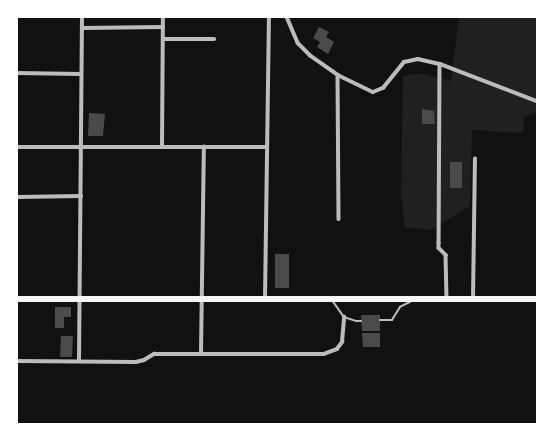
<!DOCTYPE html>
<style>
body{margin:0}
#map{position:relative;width:554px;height:441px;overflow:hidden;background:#111;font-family:Manrope,sans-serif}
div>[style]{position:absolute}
.green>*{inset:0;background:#202020}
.building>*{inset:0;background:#4a4a4a}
.service>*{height:1.5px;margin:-0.75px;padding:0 0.75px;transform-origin:0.75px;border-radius:0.75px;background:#bcbcbc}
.minor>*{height:3.5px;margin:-1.75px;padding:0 1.75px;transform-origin:1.75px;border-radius:1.75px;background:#bcbcbc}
.primary>*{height:5.5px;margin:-2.75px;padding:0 2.75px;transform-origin:2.75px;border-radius:2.75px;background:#f5f5f5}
span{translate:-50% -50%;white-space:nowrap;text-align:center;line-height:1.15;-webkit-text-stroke:3.5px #fff;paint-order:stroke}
.frame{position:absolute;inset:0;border:18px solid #fff;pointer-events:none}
</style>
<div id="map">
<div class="green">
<i style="clip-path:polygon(459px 17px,537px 17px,537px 112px,524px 117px,523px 133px,472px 130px,470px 206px,431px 230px,405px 227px,401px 196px,403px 76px,420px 73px,451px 81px)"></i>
</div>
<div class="building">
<i style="clip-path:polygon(319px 27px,329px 32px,326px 37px,334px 42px,328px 54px,317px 47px,320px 42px,313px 38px)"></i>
<i style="clip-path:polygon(422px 109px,434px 111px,435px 124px,422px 124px)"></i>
<i style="clip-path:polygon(89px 113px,105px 114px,103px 136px,88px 136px)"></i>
<i style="clip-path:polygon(450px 162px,462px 162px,462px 188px,450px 188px)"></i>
<i style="clip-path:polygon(275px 254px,289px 254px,289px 288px,275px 288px)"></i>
<i style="clip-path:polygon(55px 307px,71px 307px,71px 317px,64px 317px,64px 328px,55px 328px)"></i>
<i style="clip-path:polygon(361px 315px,380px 315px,380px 331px,362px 331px)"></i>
<i style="clip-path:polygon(362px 333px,380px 333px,380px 347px,363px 347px)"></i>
<i style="clip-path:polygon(61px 336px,73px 336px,72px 357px,60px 357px)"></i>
</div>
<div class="service">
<i style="left:333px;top:301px;width:19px;rotate:55deg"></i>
<i style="left:344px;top:317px;width:13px;rotate:18deg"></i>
<i style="left:356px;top:321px;width:5px"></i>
<i style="left:380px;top:320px;width:12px"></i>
<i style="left:392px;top:320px;width:15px;rotate:-58deg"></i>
<i style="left:400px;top:307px;width:11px;rotate:-27deg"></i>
</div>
<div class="minor">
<i style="left:287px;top:17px;width:28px;rotate:67deg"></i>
<i style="left:298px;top:43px;width:18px;rotate:45deg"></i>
<i style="left:311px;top:56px;width:33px;rotate:35deg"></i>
<i style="left:338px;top:75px;width:39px;rotate:26deg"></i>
<i style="left:373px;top:92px;width:11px;rotate:-22deg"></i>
<i style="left:383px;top:88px;width:33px;rotate:-51deg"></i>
<i style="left:404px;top:62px;width:14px;rotate:-12deg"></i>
<i style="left:418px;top:59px;width:23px;rotate:13deg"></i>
<i style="left:440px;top:64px;width:104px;rotate:20.9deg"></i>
<i style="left:82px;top:28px;width:81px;rotate:-0.7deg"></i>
<i style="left:163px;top:39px;width:51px"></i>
<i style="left:440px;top:64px;width:179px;rotate:90.3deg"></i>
<i style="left:439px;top:243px;width:5px;rotate:90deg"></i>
<i style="left:439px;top:248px;width:10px;rotate:45deg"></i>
<i style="left:446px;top:255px;width:44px;rotate:88.7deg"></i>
<i style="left:17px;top:73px;width:64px;rotate:0.9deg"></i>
<i style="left:338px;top:75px;width:144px;rotate:89.6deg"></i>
<i style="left:17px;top:147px;width:249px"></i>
<i style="left:162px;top:147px;width:130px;rotate:-89.6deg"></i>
<i style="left:17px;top:197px;width:64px;rotate:-0.9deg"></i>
<i style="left:265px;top:299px;width:282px;rotate:-89.2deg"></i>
<i style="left:473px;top:299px;width:140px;rotate:-89.2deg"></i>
<i style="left:201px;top:353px;width:206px;rotate:-89.2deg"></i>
<i style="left:17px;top:361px;width:119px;rotate:0.5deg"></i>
<i style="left:136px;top:362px;width:8px;rotate:-14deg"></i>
<i style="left:144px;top:360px;width:12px;rotate:-31deg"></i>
<i style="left:154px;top:354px;width:170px"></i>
<i style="left:324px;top:354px;width:14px;rotate:-21deg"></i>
<i style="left:337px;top:349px;width:9px;rotate:-54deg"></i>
<i style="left:342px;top:342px;width:25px;rotate:-85deg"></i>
<i style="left:79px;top:361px;width:344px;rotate:-89.5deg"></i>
</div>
<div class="primary">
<i style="left:17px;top:299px;width:520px"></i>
</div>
<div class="frame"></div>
</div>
